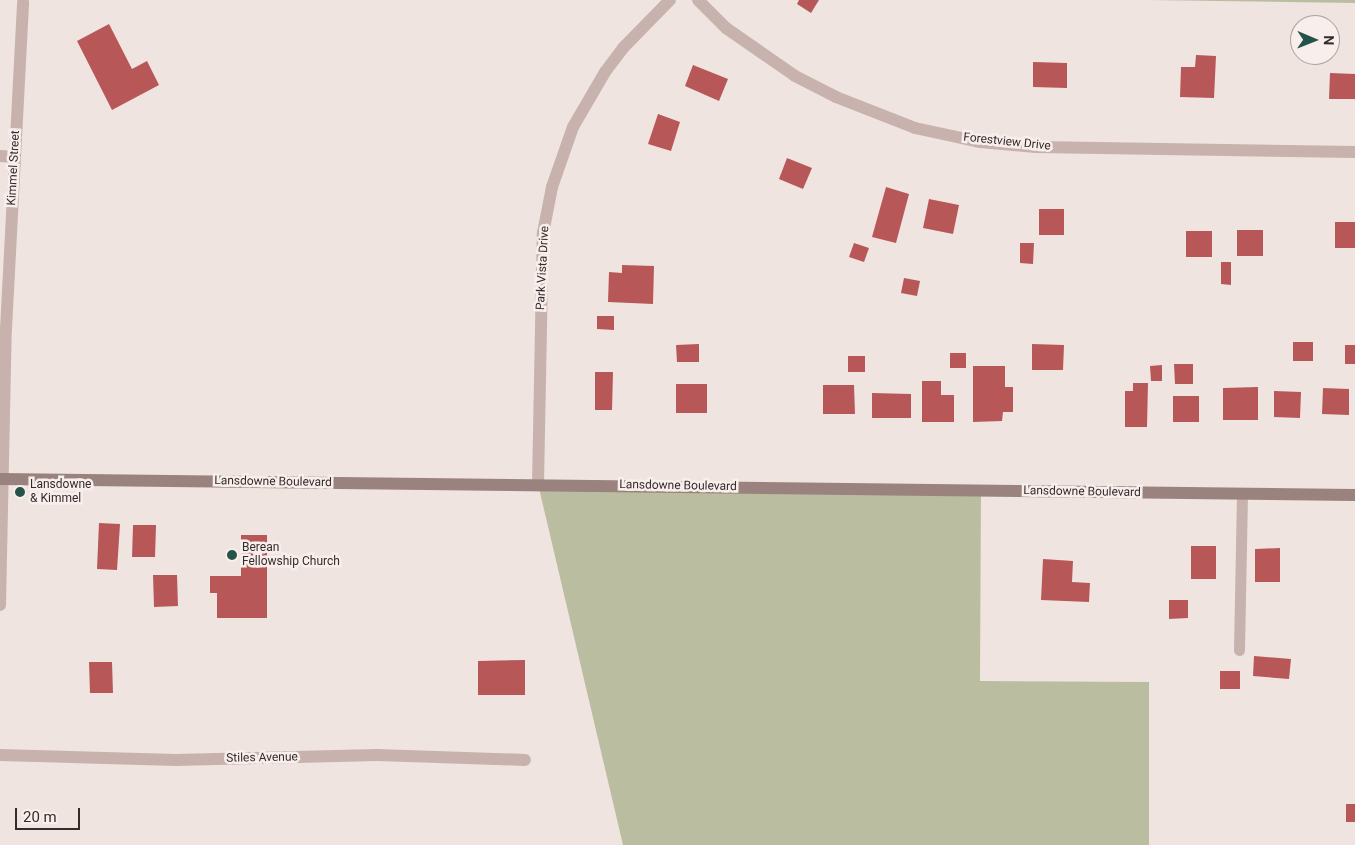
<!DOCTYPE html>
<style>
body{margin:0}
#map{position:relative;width:1355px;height:845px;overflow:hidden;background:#f0e4e0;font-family:Roboto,sans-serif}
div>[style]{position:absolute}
.green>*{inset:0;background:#bbbda1}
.building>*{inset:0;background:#b75758}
.lane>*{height:11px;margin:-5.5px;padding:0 5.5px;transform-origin:5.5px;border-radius:5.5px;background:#c7b2ad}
.street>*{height:12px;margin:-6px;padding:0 6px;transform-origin:6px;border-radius:6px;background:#c7b2ad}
.secondary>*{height:12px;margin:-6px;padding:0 6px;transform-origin:6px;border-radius:6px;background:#9a827e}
.dots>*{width:14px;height:14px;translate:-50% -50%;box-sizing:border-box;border:2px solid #f8efec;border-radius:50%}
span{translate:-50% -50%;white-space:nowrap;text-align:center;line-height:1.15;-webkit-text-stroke:5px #f8efec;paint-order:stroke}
.street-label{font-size:12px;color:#362b2b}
.poi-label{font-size:12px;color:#362b2b}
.left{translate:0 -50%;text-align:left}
.north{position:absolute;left:1290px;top:15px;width:50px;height:50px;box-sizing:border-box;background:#f8efec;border:1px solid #aaa19f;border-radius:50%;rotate:91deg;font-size:14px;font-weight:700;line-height:20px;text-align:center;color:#362b2b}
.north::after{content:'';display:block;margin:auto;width:18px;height:22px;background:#25534a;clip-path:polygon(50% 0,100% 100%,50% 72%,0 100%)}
.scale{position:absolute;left:15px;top:808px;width:65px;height:22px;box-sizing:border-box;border:2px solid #362b2b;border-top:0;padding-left:6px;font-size:15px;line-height:18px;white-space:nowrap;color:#362b2b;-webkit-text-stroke:4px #f8efec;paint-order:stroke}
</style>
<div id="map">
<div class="green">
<i style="clip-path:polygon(1148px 0,1355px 0,1355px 3px)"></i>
<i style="clip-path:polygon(538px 484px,981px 490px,980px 681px,1149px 682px,1149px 845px,623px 845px)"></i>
</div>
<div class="building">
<i style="clip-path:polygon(799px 0,819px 0,811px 13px,797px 4px)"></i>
<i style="clip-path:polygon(109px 24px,132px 69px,147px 61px,159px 85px,112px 110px,77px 41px)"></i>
<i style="clip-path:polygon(1196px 55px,1216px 56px,1214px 98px,1180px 97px,1181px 67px,1195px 67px)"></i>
<i style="clip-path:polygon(1033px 62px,1067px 63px,1067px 88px,1033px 87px)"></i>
<i style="clip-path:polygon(693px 65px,728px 79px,719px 101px,685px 86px)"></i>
<i style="clip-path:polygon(1330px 73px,1355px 74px,1355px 99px,1329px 99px)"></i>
<i style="clip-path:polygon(658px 114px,680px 122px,671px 151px,648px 144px)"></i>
<i style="clip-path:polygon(787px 158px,812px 168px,803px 189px,779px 179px)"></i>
<i style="clip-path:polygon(886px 187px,909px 194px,896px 243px,872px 237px)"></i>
<i style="clip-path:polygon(929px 199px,959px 205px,953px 234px,923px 228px)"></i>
<i style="clip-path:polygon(1039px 209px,1064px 209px,1064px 235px,1039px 235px)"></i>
<i style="clip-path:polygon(1335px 222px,1355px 222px,1355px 248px,1335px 248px)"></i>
<i style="clip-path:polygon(1237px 230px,1263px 230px,1263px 256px,1237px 256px)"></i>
<i style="clip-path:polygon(1186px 231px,1212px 231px,1212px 257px,1186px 257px)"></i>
<i style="clip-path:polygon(854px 243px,869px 248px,864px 262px,849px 257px)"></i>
<i style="clip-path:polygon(1020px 243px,1034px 243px,1033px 264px,1020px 263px)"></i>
<i style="clip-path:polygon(1221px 262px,1231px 262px,1231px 285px,1221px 284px)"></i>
<i style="clip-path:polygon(622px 265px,654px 266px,653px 304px,608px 302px,609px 272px,622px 273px)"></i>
<i style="clip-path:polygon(904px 278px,920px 281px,917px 296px,901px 293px)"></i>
<i style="clip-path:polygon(597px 316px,614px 316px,614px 330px,597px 329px)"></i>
<i style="clip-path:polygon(1293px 342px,1313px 342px,1313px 361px,1293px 361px)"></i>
<i style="clip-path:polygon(699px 344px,699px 362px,677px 362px,676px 345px)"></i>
<i style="clip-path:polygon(1032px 344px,1064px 345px,1063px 370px,1032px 370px)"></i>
<i style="clip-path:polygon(1345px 345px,1355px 345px,1355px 364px,1345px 364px)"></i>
<i style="clip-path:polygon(950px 353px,966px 353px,966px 368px,950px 368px)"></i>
<i style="clip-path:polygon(848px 356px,865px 356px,865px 372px,848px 372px)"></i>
<i style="clip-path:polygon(1174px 364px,1193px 364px,1193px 384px,1175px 384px)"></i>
<i style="clip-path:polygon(1162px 365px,1162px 381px,1151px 381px,1150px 366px)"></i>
<i style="clip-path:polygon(973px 366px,1005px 366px,1005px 387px,1013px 387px,1013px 412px,1003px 412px,1002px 421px,973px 422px)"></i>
<i style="clip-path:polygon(595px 372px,613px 372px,612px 410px,595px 410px)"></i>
<i style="clip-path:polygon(922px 381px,941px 381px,941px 395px,954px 395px,954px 422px,922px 422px)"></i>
<i style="clip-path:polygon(1133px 383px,1148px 383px,1147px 427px,1125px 427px,1125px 391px,1133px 391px)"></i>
<i style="clip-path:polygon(676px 384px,707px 384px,707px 413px,676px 413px)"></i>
<i style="clip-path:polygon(823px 385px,854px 385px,855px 414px,823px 414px)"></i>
<i style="clip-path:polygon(1258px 387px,1258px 420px,1223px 420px,1223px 388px)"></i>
<i style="clip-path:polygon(1323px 388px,1349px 389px,1349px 415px,1322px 414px)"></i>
<i style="clip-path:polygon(1274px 391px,1301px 392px,1300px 418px,1274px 417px)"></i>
<i style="clip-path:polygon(872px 393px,911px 394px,911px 418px,872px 418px)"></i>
<i style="clip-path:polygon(1173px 396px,1199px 396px,1199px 422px,1173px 422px)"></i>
<i style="clip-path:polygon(99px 523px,120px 524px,117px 570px,97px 569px)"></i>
<i style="clip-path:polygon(133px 525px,156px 525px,155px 557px,132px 557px)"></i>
<i style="clip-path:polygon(241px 535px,267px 535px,267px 618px,217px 618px,217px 593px,210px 593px,210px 576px,241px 576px)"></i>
<i style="clip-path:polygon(1191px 546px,1216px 546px,1216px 579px,1191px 579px)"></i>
<i style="clip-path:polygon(1280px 548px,1280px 582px,1255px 582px,1255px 549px)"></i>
<i style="clip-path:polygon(1043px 559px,1073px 561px,1072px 582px,1090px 583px,1089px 602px,1041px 600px)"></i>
<i style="clip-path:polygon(153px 575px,177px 575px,178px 606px,154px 607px)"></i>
<i style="clip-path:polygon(1169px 600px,1188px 600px,1188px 618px,1169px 619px)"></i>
<i style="clip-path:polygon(1254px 656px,1291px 659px,1289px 679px,1253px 676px)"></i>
<i style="clip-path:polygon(525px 660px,525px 695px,478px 695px,478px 661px)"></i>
<i style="clip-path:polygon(89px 662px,112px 662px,113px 693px,90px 693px)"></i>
<i style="clip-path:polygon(1220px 671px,1240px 671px,1240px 689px,1220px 689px)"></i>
<i style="clip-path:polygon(1346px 804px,1355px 804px,1355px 822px,1346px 822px)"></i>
</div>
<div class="lane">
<i style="left:1239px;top:650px;width:156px;rotate:-88.9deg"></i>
</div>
<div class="street">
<i style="left:698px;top:0;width:40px;rotate:45deg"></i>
<i style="left:726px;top:28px;width:84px;rotate:34.8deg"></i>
<i style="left:795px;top:76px;width:46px;rotate:27.1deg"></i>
<i style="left:836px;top:97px;width:85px;rotate:21.4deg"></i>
<i style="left:915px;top:128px;width:66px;rotate:12.2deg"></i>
<i style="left:980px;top:142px;width:56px;rotate:5.1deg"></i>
<i style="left:1036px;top:147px;width:319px;rotate:0.9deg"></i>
<i style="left:0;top:156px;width:15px;rotate:4deg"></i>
<i style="left:538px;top:484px;width:251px;rotate:-88.9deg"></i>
<i style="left:543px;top:233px;width:47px;rotate:-78.9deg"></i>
<i style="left:552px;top:187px;width:64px;rotate:-70.7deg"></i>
<i style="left:573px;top:127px;width:64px;rotate:-59.8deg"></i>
<i style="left:605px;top:72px;width:30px;rotate:-53deg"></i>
<i style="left:623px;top:48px;width:67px;rotate:-45.6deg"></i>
<i style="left:0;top:605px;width:276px;rotate:-88.8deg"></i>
<i style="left:6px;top:329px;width:327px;rotate:-87deg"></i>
<i style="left:0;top:755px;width:176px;rotate:1.6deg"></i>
<i style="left:176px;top:760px;width:201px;rotate:-1.4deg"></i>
<i style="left:377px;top:755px;width:148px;rotate:1.9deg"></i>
</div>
<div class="secondary">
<i style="left:0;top:479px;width:1355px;rotate:0.68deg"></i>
</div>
<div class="dots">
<i style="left:20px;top:492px;background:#25534a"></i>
<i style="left:232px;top:555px;background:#25534a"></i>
</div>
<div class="street-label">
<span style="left:1007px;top:142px;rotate:6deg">Forestview Drive</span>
<span style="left:14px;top:168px;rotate:-87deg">Kimmel Street</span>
<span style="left:543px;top:268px;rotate:-87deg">Park Vista Drive</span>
<span style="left:273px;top:482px;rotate:1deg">Lansdowne Boulevard</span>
<span style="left:678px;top:486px;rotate:1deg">Lansdowne Boulevard</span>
<span style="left:1082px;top:492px;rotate:1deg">Lansdowne Boulevard</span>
<span style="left:262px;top:758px;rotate:-1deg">Stiles Avenue</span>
</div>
<div class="poi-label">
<span class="left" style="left:30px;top:492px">Lansdowne<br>&amp; Kimmel</span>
<span class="left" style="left:242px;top:555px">Berean<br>Fellowship Church</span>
</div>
<div class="north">N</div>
<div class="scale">20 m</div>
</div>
